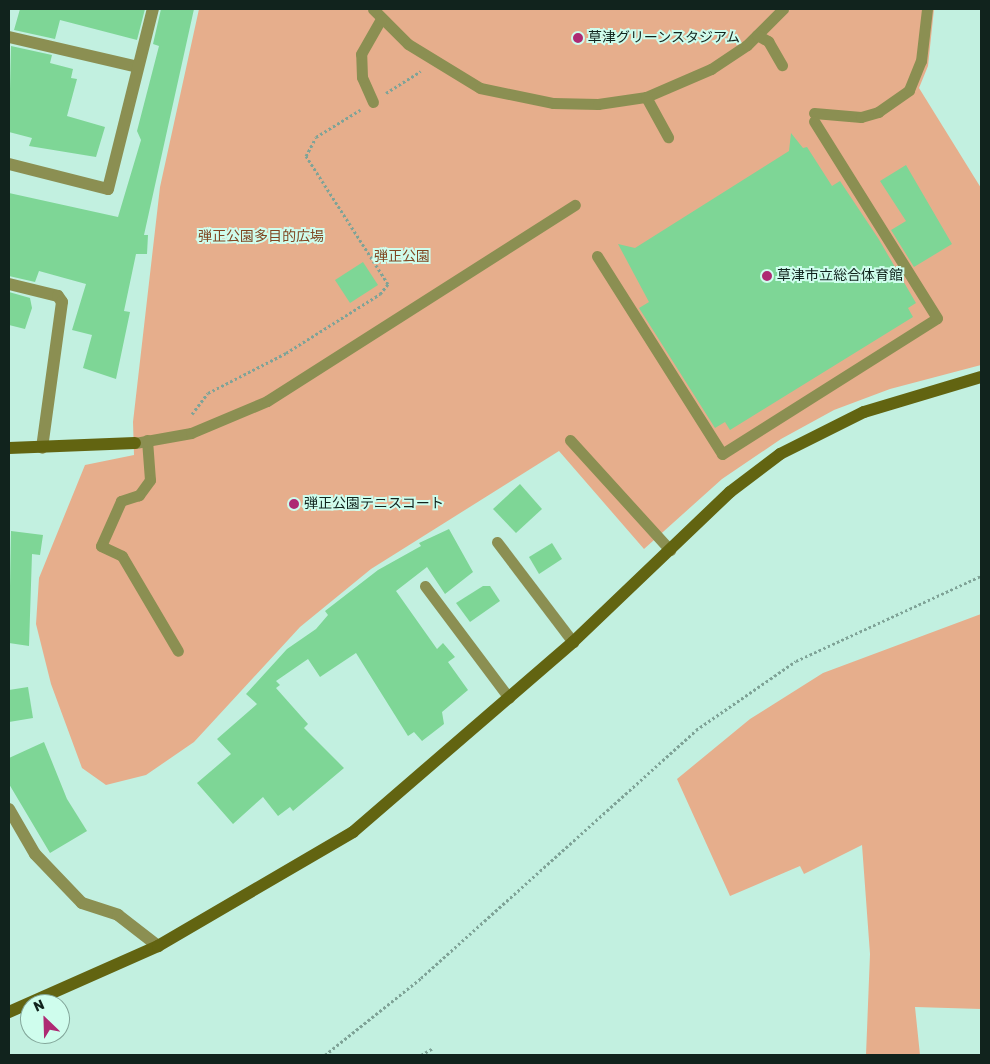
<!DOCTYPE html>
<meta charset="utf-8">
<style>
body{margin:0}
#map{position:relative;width:990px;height:1064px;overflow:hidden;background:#c2f0e0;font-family:Rubik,"Noto Sans JP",sans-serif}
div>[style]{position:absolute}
.green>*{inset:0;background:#e6ae8c}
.building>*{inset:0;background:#7ed696}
.path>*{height:3px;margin-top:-1.5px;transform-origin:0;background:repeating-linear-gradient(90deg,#7fa397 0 2.5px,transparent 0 5px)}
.lane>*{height:11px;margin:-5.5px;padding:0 5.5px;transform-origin:5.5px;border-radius:5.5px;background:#8b8f52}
.street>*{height:12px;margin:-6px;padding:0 6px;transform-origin:6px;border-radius:6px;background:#8b8f52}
.secondary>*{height:12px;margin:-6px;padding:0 6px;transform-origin:6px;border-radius:6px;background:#626411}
.dots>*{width:14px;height:14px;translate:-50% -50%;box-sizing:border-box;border:2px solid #cffded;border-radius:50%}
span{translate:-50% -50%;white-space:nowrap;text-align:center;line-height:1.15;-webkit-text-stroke:4px #cffded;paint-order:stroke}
.poi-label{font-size:14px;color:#11231d}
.left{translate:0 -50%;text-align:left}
.park-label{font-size:14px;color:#7f4621}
.frame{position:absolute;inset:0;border:10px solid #11231d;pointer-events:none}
.north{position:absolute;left:20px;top:994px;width:50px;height:50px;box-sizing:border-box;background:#cffded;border:1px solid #83a69a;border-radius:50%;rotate:336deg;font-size:14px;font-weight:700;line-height:20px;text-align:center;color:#11231d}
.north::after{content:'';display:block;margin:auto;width:18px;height:22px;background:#ae2a73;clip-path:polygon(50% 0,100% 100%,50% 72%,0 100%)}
</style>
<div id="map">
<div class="green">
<i style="clip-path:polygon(199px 9px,934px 9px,928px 66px,919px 88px,981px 188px,981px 365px,890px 389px,834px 410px,781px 439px,722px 479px,644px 549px,559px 451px,371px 569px,300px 627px,194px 742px,146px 775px,106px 785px,82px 768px,51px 684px,36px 624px,39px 578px,85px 465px,134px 455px,133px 422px,160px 187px)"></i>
<i style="clip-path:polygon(981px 614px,981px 1009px,915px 1007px,920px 1055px,866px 1055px,870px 954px,862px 845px,804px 874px,800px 866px,730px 896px,677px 779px,750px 719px,823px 673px)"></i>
</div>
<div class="building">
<i style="clip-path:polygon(20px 9px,145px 9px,137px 40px,60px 20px,55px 39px,14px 30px)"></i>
<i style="clip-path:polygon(161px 9px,194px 9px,144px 235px,148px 235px,147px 254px,136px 254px,124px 311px,130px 312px,116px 379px,83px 368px,92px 335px,72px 330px,86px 284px,39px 271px,35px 282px,9px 276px,9px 193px,118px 217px,141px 140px,137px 131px,159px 46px,153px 44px)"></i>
<i style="clip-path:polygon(11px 46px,52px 55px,50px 63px,73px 69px,71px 78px,77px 79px,67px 116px,105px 127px,96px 157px,29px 146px,32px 138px,9px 132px)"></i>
<i style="clip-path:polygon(791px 133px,803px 148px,807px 147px,832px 186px,840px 181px,878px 238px,916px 303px,908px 308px,913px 317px,730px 430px,725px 422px,715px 428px,639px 308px,649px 302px,618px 244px,635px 248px,789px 151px)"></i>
<i style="clip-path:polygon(906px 165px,952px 244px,914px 267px,891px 230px,906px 221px,880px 181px)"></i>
<i style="clip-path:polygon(363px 262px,378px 285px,350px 303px,335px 280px)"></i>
<i style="clip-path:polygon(9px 292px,30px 298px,32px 308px,25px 329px,9px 325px)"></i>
<i style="clip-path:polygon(520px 484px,542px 509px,516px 533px,493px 509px)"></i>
<i style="clip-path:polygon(449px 529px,473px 572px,445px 594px,427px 567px,396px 591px,437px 649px,443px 643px,455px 657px,448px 662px,468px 690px,442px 712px,444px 724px,422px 741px,414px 732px,408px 736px,356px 653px,320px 677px,308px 659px,276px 681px,280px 685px,276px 688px,308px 724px,304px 728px,344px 768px,293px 811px,290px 807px,278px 816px,263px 797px,233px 824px,197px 783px,231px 754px,217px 739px,257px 704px,246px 694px,287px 649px,316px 629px,328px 615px,325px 611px,378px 570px,421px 546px,419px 543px)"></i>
<i style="clip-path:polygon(11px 531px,43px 535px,40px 555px,32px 554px,29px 646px,9px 643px)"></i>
<i style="clip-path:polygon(552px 543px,562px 559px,539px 574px,529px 557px)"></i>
<i style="clip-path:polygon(483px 586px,490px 586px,500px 601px,470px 622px,456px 603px)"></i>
<i style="clip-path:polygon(28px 687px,33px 718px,9px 722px,9px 690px)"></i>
<i style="clip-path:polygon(44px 742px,67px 799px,87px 831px,50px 853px,9px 784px,9px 758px)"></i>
</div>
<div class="path">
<i style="left:386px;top:93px;width:41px;rotate:-32.2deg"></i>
<i style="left:192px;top:414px;width:26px;rotate:-53deg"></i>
<i style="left:208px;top:393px;width:88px;rotate:-27.1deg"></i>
<i style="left:286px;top:353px;width:111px;rotate:-32.1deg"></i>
<i style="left:380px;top:294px;width:13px;rotate:-51deg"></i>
<i style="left:388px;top:284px;width:152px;rotate:-122.6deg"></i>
<i style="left:306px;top:156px;width:21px;rotate:-62deg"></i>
<i style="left:316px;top:137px;width:52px;rotate:-31.5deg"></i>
<i style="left:325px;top:1055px;width:123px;rotate:-38.7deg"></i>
<i style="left:421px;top:978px;width:370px;rotate:-42deg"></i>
<i style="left:696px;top:730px;width:121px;rotate:-34.6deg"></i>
<i style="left:796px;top:661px;width:204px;rotate:-24.7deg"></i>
<i style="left:421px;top:1055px;width:14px;rotate:-30deg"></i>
</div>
<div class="lane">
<i style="left:373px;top:9px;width:49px;rotate:45deg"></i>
<i style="left:408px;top:44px;width:84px;rotate:31.4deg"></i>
<i style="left:480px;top:88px;width:75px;rotate:11.6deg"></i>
<i style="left:553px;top:103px;width:45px;rotate:1.3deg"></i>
<i style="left:598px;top:104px;width:49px;rotate:-8.3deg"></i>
<i style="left:646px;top:97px;width:71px;rotate:-23.3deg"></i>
<i style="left:711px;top:69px;width:43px;rotate:-33.7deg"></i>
<i style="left:747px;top:45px;width:51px;rotate:-45deg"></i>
<i style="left:757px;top:35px;width:13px;rotate:29deg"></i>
<i style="left:768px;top:41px;width:28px;rotate:60deg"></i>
<i style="left:646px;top:97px;width:46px;rotate:61.2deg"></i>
<i style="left:373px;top:102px;width:27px;rotate:-114deg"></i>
<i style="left:362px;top:77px;width:23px;rotate:-92deg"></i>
<i style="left:361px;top:54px;width:40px;rotate:-60.3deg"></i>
<i style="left:814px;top:113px;width:47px;rotate:4.9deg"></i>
<i style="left:861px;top:117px;width:18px;rotate:-16deg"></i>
<i style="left:878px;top:112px;width:38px;rotate:-35deg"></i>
<i style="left:909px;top:90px;width:31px;rotate:-68deg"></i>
<i style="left:921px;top:61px;width:52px;rotate:-83.4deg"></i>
<i style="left:597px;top:256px;width:234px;rotate:57.7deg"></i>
<i style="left:722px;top:454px;width:254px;rotate:-32.3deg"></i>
<i style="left:937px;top:318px;width:232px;rotate:-122deg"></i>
<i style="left:147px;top:440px;width:40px;rotate:85.7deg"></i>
<i style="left:150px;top:480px;width:19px;rotate:126deg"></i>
<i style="left:139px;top:495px;width:19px;rotate:162deg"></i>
<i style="left:121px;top:501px;width:49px;rotate:114deg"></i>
<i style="left:101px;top:546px;width:23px;rotate:25deg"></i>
<i style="left:122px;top:556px;width:110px;rotate:59.5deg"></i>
<i style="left:570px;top:440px;width:149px;rotate:47.7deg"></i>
<i style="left:135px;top:443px;width:57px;rotate:-10.1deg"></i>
<i style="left:191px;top:433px;width:82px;rotate:-22.8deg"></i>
<i style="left:267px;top:401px;width:365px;rotate:-32.5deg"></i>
<i style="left:497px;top:542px;width:126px;rotate:52.8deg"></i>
<i style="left:425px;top:586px;width:140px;rotate:53.1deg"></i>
</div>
<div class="street">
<i style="left:9px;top:37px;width:132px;rotate:13.1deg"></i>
<i style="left:9px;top:164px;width:102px;rotate:14.2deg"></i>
<i style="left:108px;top:189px;width:186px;rotate:-76deg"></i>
<i style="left:9px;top:284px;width:50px;rotate:13.8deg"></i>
<i style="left:58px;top:296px;width:7px;rotate:56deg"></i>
<i style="left:62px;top:302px;width:147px;rotate:97.8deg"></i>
<i style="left:9px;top:809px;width:52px;rotate:60deg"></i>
<i style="left:35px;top:854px;width:68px;rotate:46.2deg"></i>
<i style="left:82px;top:903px;width:38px;rotate:18deg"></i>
<i style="left:118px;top:915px;width:51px;rotate:37.8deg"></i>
</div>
<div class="secondary">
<i style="left:9px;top:448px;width:126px;rotate:-2.3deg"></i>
<i style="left:9px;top:1012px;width:163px;rotate:-23.9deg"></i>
<i style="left:158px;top:946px;width:226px;rotate:-30.3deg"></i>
<i style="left:353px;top:832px;width:291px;rotate:-40.8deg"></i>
<i style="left:573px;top:642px;width:217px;rotate:-43.7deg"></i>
<i style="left:730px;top:492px;width:63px;rotate:-37.2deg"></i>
<i style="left:780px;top:454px;width:94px;rotate:-26.6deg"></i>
<i style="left:864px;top:412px;width:122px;rotate:-16.7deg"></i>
</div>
<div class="dots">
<i style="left:578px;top:38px;background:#ae2a73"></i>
<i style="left:767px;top:276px;background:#ae2a73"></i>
<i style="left:294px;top:504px;background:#ae2a73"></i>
</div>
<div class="poi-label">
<span class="left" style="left:588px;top:38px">草津グリーンスタジアム</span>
<span class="left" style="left:777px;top:276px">草津市立総合体育館</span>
<span class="left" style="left:304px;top:504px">弾正公園テニスコート</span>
</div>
<div class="park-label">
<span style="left:261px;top:237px">弾正公園多目的広場</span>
<span style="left:402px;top:257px">弾正公園</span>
</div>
<div class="frame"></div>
<div class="north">N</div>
</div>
